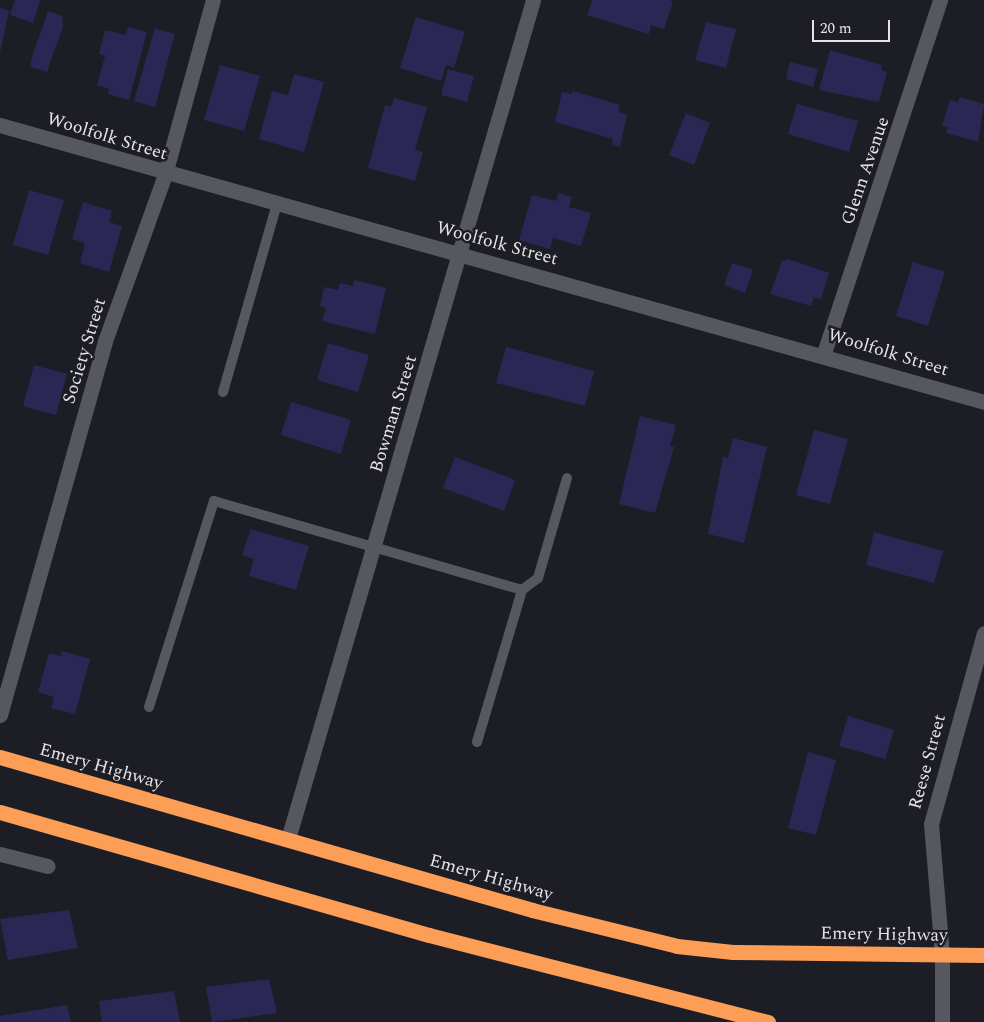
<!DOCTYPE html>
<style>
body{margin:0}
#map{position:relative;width:984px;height:1022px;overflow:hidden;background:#1d1d25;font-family:Spectral,serif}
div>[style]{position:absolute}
.building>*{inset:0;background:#2b2755}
.lane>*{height:10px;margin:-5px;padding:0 5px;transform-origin:5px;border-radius:5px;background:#575760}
.street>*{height:15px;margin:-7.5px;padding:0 7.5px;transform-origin:7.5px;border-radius:7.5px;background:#575760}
.highway>*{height:15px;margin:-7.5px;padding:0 7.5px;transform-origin:7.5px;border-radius:7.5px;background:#fc9e56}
span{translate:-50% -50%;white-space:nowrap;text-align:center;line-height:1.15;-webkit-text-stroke:5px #1d1d25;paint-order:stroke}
.street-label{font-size:18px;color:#e3e3e8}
.scale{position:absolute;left:812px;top:20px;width:78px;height:22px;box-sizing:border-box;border:2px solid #e3e3e8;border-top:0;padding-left:6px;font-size:15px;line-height:18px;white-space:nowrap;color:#e3e3e8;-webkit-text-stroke:4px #1d1d25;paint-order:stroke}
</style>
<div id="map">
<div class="building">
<i style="clip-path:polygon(15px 0,40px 0,33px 23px,10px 15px)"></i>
<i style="clip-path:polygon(592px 0,670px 0,673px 1px,664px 29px,651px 25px,649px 34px,587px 15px)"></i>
<i style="clip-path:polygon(0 8px,9px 11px,0 53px)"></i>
<i style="clip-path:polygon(48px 11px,62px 16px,63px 26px,47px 72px,31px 67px,31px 60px)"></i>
<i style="clip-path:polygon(416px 17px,465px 32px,454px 68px,446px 65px,441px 81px,400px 68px)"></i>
<i style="clip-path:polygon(706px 22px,736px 29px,726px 68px,695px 60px)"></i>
<i style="clip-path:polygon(128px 27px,147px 32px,129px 100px,108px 94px,109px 89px,97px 85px,105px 56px,99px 54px,105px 30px,126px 35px)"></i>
<i style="clip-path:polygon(155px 28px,175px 34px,155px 107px,134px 101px)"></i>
<i style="clip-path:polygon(830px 50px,882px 65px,881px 70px,887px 72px,879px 102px,819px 90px)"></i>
<i style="clip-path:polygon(790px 62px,818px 69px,813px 87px,786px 79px)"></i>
<i style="clip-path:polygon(220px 65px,260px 76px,244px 131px,204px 120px)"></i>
<i style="clip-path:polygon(448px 69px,474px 76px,467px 102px,441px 95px)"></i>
<i style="clip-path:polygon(294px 74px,324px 82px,304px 152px,259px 139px,272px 91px,288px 95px)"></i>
<i style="clip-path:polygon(573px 91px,620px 105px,618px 112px,627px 114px,620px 147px,612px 144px,613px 139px,555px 122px,562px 92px,571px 94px)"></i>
<i style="clip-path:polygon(960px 97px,984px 104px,978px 142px,946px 133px,948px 127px,942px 125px,950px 100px,958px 103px)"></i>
<i style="clip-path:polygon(394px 98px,427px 107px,415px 150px,423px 152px,415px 181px,368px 168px,385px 105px,391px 107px)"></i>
<i style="clip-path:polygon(797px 104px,858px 121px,849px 152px,788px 134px)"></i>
<i style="clip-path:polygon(686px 113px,710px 123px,694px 165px,669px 155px)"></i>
<i style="clip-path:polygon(29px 190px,64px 200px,48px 255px,13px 245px)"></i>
<i style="clip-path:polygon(558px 193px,572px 197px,569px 207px,591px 213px,581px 246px,553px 238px,550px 249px,519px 240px,532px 195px,556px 201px)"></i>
<i style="clip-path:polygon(83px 202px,112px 211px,109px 222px,122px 226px,109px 272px,80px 263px,85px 243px,72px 239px)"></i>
<i style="clip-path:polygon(788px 259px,829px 273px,821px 299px,814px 297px,811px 306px,770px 294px,782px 261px)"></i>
<i style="clip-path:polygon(913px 262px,945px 272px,928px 326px,896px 316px)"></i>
<i style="clip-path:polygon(732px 263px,753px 270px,745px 293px,724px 285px)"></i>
<i style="clip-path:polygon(354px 280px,386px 288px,375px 334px,322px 321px,326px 308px,320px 306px,324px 287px,338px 290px,340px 283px,353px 286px)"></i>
<i style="clip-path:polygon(328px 343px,369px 355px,358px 392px,317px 380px)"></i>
<i style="clip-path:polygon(506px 347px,594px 371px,585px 406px,496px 383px)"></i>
<i style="clip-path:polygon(34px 365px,67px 374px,56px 415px,23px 406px)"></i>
<i style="clip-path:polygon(291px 402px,351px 420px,341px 454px,281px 435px)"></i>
<i style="clip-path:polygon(640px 416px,676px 425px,670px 446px,674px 447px,655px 513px,619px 504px)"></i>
<i style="clip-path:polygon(814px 430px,848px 439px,830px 504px,796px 495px)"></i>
<i style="clip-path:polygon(733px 438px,767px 447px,744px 543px,708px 534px,723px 457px,728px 458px)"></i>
<i style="clip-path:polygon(455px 457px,515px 480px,504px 511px,443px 488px)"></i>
<i style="clip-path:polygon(251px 529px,309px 546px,296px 590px,249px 576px,254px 559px,242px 555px)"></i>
<i style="clip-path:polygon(874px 532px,943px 551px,934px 583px,866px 565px)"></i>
<i style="clip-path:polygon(62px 651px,90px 659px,75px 714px,51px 708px,54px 697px,38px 692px,49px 653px,60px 656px)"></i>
<i style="clip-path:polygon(848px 716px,894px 730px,885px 759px,839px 746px)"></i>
<i style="clip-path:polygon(808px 752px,836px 760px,816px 835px,788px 828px)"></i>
<i style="clip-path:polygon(69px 910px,78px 948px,8px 960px,0 919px)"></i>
<i style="clip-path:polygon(269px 979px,277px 1013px,212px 1022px,206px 987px)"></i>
<i style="clip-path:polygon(174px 991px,180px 1022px,102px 1022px,99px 1001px)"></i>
<i style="clip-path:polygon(67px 1005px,71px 1022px,0 1022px,0 1016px)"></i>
</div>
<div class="lane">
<i style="left:223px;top:392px;width:196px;rotate:-74deg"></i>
<i style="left:149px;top:707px;width:216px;rotate:-72.5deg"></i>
<i style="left:214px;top:501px;width:321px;rotate:16.1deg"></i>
<i style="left:522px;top:590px;width:20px;rotate:-37deg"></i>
<i style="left:538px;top:578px;width:104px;rotate:-73.8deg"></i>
<i style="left:477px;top:742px;width:159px;rotate:-73.5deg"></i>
</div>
<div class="street">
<i style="left:0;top:125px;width:1022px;rotate:15.72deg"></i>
<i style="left:824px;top:353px;width:372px;rotate:-71.8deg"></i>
<i style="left:0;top:715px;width:388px;rotate:-74.3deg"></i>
<i style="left:105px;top:341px;width:177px;rotate:-70.2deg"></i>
<i style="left:165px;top:174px;width:180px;rotate:-74.6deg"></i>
<i style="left:288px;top:839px;width:874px;rotate:-73.72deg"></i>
<i style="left:0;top:854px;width:49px;rotate:14.3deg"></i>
<i style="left:942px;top:1022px;width:67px;rotate:-90deg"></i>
<i style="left:942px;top:955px;width:131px;rotate:-94.8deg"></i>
<i style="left:931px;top:824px;width:198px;rotate:-74.5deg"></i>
</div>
<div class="highway">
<i style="left:0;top:757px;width:554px;rotate:16.04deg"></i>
<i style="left:532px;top:910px;width:149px;rotate:13.9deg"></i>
<i style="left:677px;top:946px;width:56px;rotate:6.1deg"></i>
<i style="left:733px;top:952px;width:251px;rotate:0.7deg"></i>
<i style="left:0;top:812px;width:446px;rotate:16deg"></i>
<i style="left:429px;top:935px;width:350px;rotate:14.4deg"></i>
</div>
<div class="street-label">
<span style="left:107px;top:137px;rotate:17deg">Woolfolk Street</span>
<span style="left:866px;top:171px;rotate:-71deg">Glenn Avenue</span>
<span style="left:497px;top:244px;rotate:15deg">Woolfolk Street</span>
<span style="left:85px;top:351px;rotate:-73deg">Society Street</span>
<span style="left:888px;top:353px;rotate:17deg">Woolfolk Street</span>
<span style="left:394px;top:414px;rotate:-73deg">Bowman Street</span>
<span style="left:928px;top:762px;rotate:-75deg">Reese Street</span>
<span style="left:101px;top:767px;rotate:16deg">Emery Highway</span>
<span style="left:491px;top:878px;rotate:16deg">Emery Highway</span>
<span style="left:884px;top:935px;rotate:1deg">Emery Highway</span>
</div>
<div class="scale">20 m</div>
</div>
